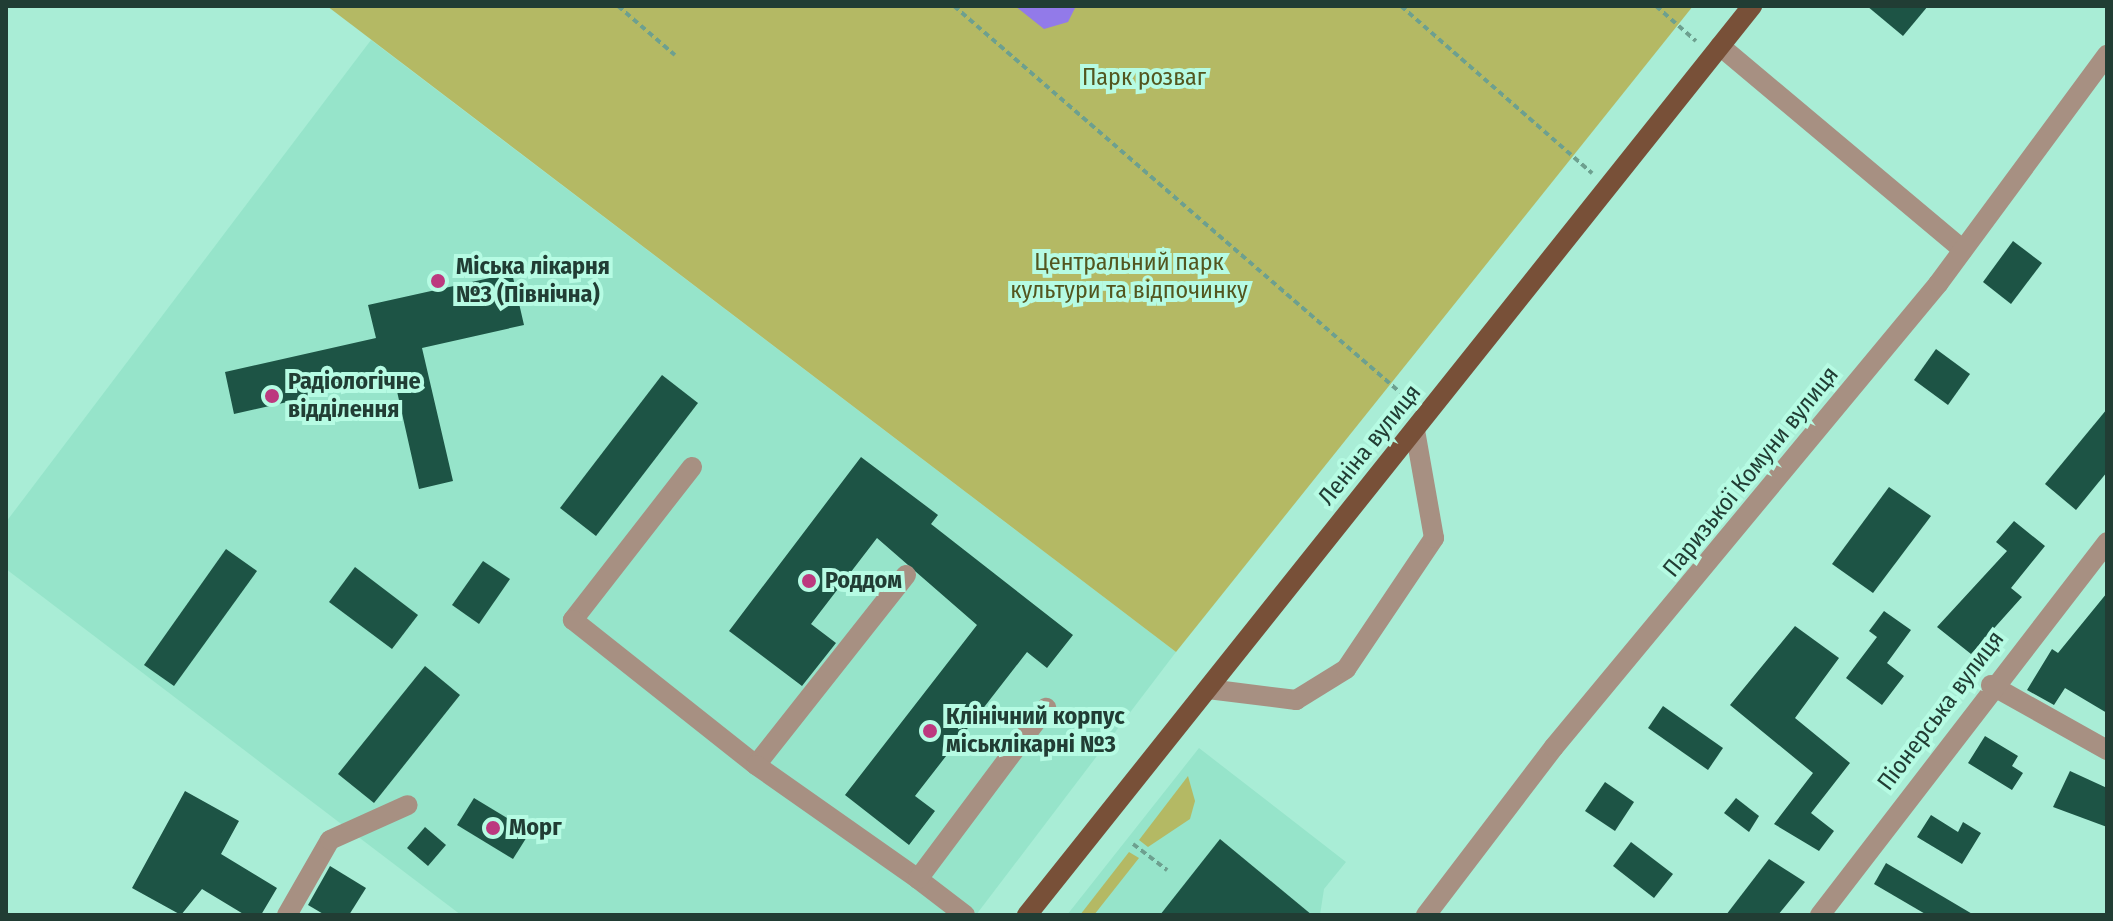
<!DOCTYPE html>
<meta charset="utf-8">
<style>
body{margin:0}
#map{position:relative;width:2113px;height:921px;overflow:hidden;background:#a9edd6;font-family:"Fira Sans Condensed",sans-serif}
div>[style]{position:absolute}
.built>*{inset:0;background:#96e4ca}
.green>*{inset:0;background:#b4b964}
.water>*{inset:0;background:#927ae9}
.building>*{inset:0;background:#1d5445}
.path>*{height:4px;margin-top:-2px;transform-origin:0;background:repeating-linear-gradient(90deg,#6da08f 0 6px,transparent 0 10px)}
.minor>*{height:20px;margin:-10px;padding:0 10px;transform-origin:10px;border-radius:10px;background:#a79082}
.major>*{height:20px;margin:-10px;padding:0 10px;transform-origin:10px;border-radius:10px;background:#785038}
.dots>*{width:22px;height:22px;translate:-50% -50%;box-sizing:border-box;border:4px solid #b6fbe3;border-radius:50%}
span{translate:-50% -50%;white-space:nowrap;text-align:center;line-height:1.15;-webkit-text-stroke:8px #b6fbe3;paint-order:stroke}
.park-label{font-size:24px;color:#53561f}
.poi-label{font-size:24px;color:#213d34;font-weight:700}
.left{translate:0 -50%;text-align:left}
.street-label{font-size:24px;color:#213d34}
.frame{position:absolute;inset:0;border:8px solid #213d34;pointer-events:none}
</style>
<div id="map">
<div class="built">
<i style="clip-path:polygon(371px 40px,1176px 652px,976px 915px,461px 915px,6px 569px,6px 522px)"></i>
<i style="clip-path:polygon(1199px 748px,1346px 862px,1324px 889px,1320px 915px,1067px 915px)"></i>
</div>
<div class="green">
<i style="clip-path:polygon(327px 6px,1693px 6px,1176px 652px)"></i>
<i style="clip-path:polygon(1188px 776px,1195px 801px,1190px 819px,1148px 847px,1139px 840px)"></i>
<i style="clip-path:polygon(1129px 852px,1139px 858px,1094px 915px,1080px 915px)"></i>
</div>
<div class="water">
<i style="clip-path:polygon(1015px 6px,1076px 6px,1068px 22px,1044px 29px)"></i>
</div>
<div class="building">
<i style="clip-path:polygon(1867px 6px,1928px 6px,1903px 36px)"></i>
<i style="clip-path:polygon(2013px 241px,2042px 263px,2011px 304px,1983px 282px)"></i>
<i style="clip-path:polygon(512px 273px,524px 325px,422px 348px,453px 481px,419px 489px,394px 378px,234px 414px,225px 372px,376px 338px,368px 305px)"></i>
<i style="clip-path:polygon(1936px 349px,1970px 374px,1948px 405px,1914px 380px)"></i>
<i style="clip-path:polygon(662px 375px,698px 403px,596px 536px,560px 508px)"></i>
<i style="clip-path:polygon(2107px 409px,2107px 472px,2076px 510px,2045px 484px)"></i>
<i style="clip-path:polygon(861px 457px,938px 515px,931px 524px,1073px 635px,1047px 668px,1027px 652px,915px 796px,935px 811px,909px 845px,845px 795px,977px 625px,877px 538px,811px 624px,836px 643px,802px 686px,729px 631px)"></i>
<i style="clip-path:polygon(1889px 487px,1931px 516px,1873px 593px,1832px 564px)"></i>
<i style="clip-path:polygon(2014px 521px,2045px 546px,2011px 588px,2022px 597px,1971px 654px,1937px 627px,2007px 551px,1996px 542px)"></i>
<i style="clip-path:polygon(226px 549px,257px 571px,174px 686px,144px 665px)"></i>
<i style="clip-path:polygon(483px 561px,510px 579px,479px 624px,452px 605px)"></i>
<i style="clip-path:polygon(355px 567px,418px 615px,392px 649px,329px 602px)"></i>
<i style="clip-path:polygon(2107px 593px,2107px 713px,2065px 688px,2054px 705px,2027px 690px,2052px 649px,2058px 653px)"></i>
<i style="clip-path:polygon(1884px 611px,1911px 630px,1887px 663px,1904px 676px,1882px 705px,1846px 678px,1877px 637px,1869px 631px)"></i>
<i style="clip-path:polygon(1795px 626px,1839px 658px,1795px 718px,1850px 763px,1811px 813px,1834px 831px,1819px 851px,1774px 824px,1813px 773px,1730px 705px)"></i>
<i style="clip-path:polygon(425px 666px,460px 695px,374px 803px,338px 774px)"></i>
<i style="clip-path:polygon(1663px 706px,1723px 748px,1708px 770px,1648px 728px)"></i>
<i style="clip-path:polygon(1985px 736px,2018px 756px,2012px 766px,2023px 773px,2012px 790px,1968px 763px)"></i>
<i style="clip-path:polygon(2070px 771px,2107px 788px,2107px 827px,2053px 807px)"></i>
<i style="clip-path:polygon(1605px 782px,1634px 802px,1615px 831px,1585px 811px)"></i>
<i style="clip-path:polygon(185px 791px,239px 821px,221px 854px,277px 888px,261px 915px,245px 915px,202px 889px,181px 915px,132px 888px)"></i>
<i style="clip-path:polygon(474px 798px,530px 832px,513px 859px,457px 825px)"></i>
<i style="clip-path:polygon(1736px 798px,1759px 816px,1749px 832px,1724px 813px)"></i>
<i style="clip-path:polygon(1931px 815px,1958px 832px,1963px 822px,1981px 833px,1962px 864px,1917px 837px)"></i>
<i style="clip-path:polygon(425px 827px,446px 845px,428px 866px,407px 848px)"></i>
<i style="clip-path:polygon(1220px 839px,1312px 915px,1160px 915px)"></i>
<i style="clip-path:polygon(1631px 842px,1673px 874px,1654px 898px,1613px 866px)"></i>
<i style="clip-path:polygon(1769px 859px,1805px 882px,1778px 915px,1726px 915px)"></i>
<i style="clip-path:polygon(1886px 863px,1974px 915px,1927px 915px,1874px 884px)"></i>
<i style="clip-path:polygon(330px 866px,366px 888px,349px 915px,325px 915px,308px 905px)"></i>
</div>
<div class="path">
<i style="left:618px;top:6px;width:75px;rotate:40.7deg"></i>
<i style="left:954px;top:6px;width:603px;rotate:40.9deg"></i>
<i style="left:1401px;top:6px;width:254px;rotate:41.2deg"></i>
<i style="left:1656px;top:6px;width:53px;rotate:41.2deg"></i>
<i style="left:1133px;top:844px;width:43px;rotate:37.4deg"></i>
</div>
<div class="minor">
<i style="left:1720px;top:46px;width:317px;rotate:40deg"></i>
<i style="left:692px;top:467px;width:194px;rotate:127.9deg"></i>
<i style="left:573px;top:620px;width:233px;rotate:38.4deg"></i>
<i style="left:906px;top:575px;width:242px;rotate:128.3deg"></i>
<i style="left:756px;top:765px;width:198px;rotate:35.1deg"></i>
<i style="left:1991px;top:685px;width:133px;rotate:29.3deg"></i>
<i style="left:1208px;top:689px;width:89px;rotate:7.1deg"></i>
<i style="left:1296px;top:700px;width:59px;rotate:-31.8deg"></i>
<i style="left:1346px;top:669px;width:158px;rotate:-56.1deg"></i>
<i style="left:1434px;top:538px;width:110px;rotate:-100deg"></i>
<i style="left:287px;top:915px;width:86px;rotate:-60.2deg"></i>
<i style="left:330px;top:840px;width:85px;rotate:-24.2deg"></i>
<i style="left:965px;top:915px;width:59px;rotate:-142.5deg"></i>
<i style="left:918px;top:879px;width:214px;rotate:-53.2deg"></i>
<i style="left:1426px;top:915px;width:211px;rotate:-52.7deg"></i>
<i style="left:1554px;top:747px;width:602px;rotate:-50.33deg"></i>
<i style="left:1938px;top:284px;width:285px;rotate:-53.6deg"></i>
<i style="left:1820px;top:915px;width:471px;rotate:-52.4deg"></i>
</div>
<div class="major">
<i style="left:1027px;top:915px;width:1163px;rotate:-51.42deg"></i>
</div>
<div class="dots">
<i style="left:438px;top:281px;background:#bc397f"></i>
<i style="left:272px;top:396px;background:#bc397f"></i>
<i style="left:809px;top:581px;background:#bc397f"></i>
<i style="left:930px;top:731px;background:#bc397f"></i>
<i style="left:493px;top:828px;background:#bc397f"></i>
</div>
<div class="park-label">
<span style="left:1144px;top:78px">Парк розваг</span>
<span style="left:1129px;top:277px">Центральний парк<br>культури та відпочинку</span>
</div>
<div class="poi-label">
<span class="left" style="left:456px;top:281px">Міська лікарня<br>№3 (Північна)</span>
<span class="left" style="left:288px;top:396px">Радіологічне<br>відділення</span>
<span class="left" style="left:825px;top:581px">Роддом</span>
<span class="left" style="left:946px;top:731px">Клінічний корпус<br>міськлікарні №3</span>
<span class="left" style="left:509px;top:828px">Морг</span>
</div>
<div class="street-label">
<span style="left:1370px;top:445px;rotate:-51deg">Леніна вулиця</span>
<span style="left:1751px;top:472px;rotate:-51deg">Паризької Комуни вулиця</span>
<span style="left:1941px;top:711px;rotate:-53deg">Піонерська вулиця</span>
</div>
<div class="frame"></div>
</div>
